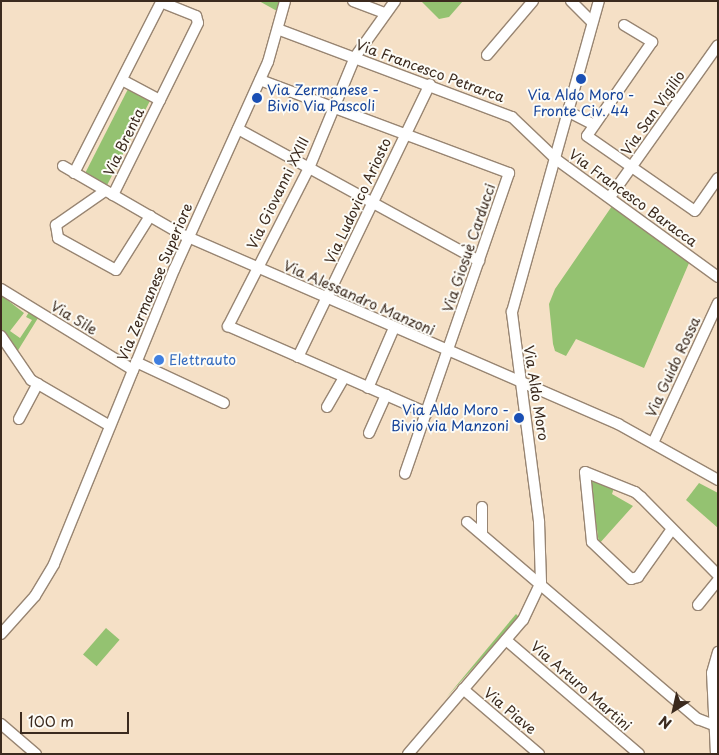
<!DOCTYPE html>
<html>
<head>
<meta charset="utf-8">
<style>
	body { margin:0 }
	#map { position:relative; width:719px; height:755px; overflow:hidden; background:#f5e0c6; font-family:"Playpen Sans",sans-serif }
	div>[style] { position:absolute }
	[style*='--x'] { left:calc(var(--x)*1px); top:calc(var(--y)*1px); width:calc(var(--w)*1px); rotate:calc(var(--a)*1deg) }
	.green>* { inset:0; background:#94c271; transform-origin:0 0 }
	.roads { filter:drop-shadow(1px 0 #988572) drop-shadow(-1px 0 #988572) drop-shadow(0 1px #988572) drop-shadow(0 -1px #988572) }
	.minor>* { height:10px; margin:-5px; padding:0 5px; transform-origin:5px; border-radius:5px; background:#fff }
	.dots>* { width:14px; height:14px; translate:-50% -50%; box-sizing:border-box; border:2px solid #fdfcf7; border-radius:50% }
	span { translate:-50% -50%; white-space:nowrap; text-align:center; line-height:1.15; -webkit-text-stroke:4px #fdfcf7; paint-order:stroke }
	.street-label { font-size:14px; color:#3b2a1e }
	.transit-label { font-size:14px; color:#164399 }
	.left { translate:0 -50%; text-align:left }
	.right { translate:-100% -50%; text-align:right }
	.shop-label { font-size:14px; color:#366cbe }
	.frame { position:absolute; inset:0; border:2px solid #3b2a1e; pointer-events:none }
	.north { position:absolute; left:649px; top:685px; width:50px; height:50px; -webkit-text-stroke:4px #fdfcf7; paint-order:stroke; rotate:215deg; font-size:14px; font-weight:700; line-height:20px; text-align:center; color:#3b2a1e }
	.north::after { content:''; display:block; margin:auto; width:18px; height:22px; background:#3b2a1e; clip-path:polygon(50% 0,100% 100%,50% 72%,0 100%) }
	.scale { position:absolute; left:20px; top:712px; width:109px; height:22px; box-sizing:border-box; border:2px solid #3b2a1e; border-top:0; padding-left:6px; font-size:15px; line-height:18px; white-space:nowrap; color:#3b2a1e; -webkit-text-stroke:4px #fdfcf7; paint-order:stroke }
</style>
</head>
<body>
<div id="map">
	<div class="green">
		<div style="clip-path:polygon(259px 1px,280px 1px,279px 12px,277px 11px)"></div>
		<div style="clip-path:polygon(421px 1px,463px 1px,449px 17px,439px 19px)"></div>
		<div style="left:128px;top:89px;width:25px;height:95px;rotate:27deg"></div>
		<div style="clip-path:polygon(612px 206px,689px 263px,644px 368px,576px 339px,566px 356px,555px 351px,553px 344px,549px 304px,555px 289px)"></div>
		<div style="clip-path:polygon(1px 295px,24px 313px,10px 331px,20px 338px,32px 320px,26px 317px,29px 312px,38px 318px,17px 352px,1px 329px)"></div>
		<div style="clip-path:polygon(590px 479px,614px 488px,612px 494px,633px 506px,599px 544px)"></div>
		<div style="clip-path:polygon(699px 483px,718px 493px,718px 528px,686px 500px)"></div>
		<div style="clip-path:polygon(516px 614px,519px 617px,446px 698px)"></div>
		<div style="left:106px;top:628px;width:18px;height:35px;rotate:41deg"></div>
	</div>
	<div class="roads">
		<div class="minor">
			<div style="--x:353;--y:1;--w:34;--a:21"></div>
			<div style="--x:395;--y:1;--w:69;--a:125.5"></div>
			<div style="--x:355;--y:57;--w:120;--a:112.5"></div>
			<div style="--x:309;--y:168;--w:178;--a:117.1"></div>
			<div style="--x:228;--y:326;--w:217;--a:23.6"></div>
			<div style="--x:571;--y:1;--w:30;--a:45"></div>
			<div style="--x:624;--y:25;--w:33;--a:31"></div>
			<div style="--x:652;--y:42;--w:114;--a:124.7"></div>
			<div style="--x:587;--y:136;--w:131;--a:34.8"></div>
			<div style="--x:695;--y:211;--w:40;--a:-55.1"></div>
			<div style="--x:280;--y:30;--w:248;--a:20.6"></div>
			<div style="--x:512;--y:117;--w:62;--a:43.7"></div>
			<div style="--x:557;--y:160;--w:199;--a:36"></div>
			<div style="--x:487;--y:55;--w:71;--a:-49.6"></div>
			<div style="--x:122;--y:80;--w:43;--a:27.8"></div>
			<div style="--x:260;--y:80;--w:266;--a:20.5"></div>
			<div style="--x:509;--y:173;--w:318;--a:109.1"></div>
			<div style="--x:569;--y:112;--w:28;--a:27"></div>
			<div style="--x:238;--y:129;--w:275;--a:28.7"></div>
			<div style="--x:63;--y:166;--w:136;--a:30"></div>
			<div style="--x:181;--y:234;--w:477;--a:23.5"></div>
			<div style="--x:618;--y:424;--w:115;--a:29.2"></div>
			<div style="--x:74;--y:173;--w:192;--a:-63"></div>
			<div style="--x:161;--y:2;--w:38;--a:22"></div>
			<div style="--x:196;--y:16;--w:7;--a:74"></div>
			<div style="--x:198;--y:23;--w:192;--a:116.3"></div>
			<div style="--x:105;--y:191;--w:60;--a:145.2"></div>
			<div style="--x:56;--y:225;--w:13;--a:81"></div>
			<div style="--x:58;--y:238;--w:66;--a:28.9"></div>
			<div style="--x:116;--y:270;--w:64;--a:-57.8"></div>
			<div style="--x:610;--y:197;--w:186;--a:-54.6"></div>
			<div style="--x:1;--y:289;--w:155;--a:31.5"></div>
			<div style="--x:1;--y:336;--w:53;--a:55.7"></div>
			<div style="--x:31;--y:380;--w:91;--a:30.2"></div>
			<div style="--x:298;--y:357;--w:303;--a:-64.2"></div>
			<div style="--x:136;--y:362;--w:97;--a:25"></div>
			<div style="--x:368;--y:388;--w:65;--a:-66.6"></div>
			<div style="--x:327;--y:407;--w:34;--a:-60"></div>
			<div style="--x:19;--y:419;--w:40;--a:-62"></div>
			<div style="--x:369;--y:433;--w:42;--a:-65.9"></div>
			<div style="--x:653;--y:443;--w:154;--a:-65.1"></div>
			<div style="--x:482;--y:507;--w:27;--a:90"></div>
			<div style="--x:467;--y:522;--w:304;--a:40.5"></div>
			<div style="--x:698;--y:719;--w:14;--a:21"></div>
			<div style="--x:672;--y:529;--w:59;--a:125.3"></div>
			<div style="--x:638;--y:577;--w:7;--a:164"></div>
			<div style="--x:631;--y:579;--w:54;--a:-136.5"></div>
			<div style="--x:592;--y:542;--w:70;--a:-95.7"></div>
			<div style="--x:585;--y:472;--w:54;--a:21.8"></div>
			<div style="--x:635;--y:492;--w:8;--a:40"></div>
			<div style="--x:641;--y:497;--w:110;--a:45.4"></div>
			<div style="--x:698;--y:605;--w:32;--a:-51"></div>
			<div style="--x:1;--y:634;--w:51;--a:-48.2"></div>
			<div style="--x:35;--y:596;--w:37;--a:-59"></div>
			<div style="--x:54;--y:564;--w:318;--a:-67.8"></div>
			<div style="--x:174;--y:270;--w:228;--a:-65.7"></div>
			<div style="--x:268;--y:62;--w:63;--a:-74.4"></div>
			<div style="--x:506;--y:640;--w:175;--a:40.6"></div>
			<div style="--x:463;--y:689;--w:100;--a:40.5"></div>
			<div style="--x:1;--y:724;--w:46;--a:40.6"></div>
			<div style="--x:408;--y:754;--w:177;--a:-49.4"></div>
			<div style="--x:523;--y:620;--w:42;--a:-64.7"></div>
			<div style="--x:541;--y:582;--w:61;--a:-91.9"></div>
			<div style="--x:539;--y:521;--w:211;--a:-97.4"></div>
			<div style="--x:512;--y:312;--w:323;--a:-74.4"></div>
			<div style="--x:716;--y:754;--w:81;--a:-92.8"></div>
			<div style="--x:712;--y:673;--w:22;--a:-74"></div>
		</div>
	</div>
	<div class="dots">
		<div style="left:581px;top:79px;background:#1a4fb4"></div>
		<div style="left:257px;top:98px;background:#1a4fb4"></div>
		<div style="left:159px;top:360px;background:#3f7fe0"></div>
		<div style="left:519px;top:418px;background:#1a4fb4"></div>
	</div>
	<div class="street-label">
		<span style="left:430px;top:71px;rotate:20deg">Via Francesco Petrarca</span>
		<span style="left:653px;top:113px;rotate:-55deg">Via San Vigilio</span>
		<span style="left:124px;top:142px;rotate:-64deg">Via Brenta</span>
		<span style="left:278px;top:193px;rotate:-64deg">Via Giovanni XXIII</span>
		<span style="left:633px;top:198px;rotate:36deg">Via Francesco Baracca</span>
		<span style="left:358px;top:201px;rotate:-65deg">Via Ludovico Ariosto</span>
		<span style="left:469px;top:248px;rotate:-71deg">Via Giosuè Carducci</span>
		<span style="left:155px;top:282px;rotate:-67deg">Via Zermanese Superiore</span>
		<span style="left:359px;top:298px;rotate:24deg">Via Alessandro Manzoni</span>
		<span style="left:74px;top:318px;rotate:31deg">Via Sile</span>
		<span style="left:673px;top:367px;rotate:-65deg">Via Guido Rossa</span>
		<span style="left:536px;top:393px;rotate:81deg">Via Aldo Moro</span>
		<span style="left:581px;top:686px;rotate:41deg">Via Arturo Martini</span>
		<span style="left:510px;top:711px;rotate:40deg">Via Piave</span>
	</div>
	<div class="transit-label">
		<span class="left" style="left:267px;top:98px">Via Zermanese -<br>Bivio Via Pascoli</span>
		<span style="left:581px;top:103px">Via Aldo Moro -<br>Fronte Civ. 44</span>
		<span class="right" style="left:509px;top:418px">Via Aldo Moro -<br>Bivio via Manzoni</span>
	</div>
	<div class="shop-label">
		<span class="left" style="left:169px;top:360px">Elettrauto</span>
	</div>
	<div class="frame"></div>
	<div class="north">N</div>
	<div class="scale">100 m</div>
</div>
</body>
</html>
